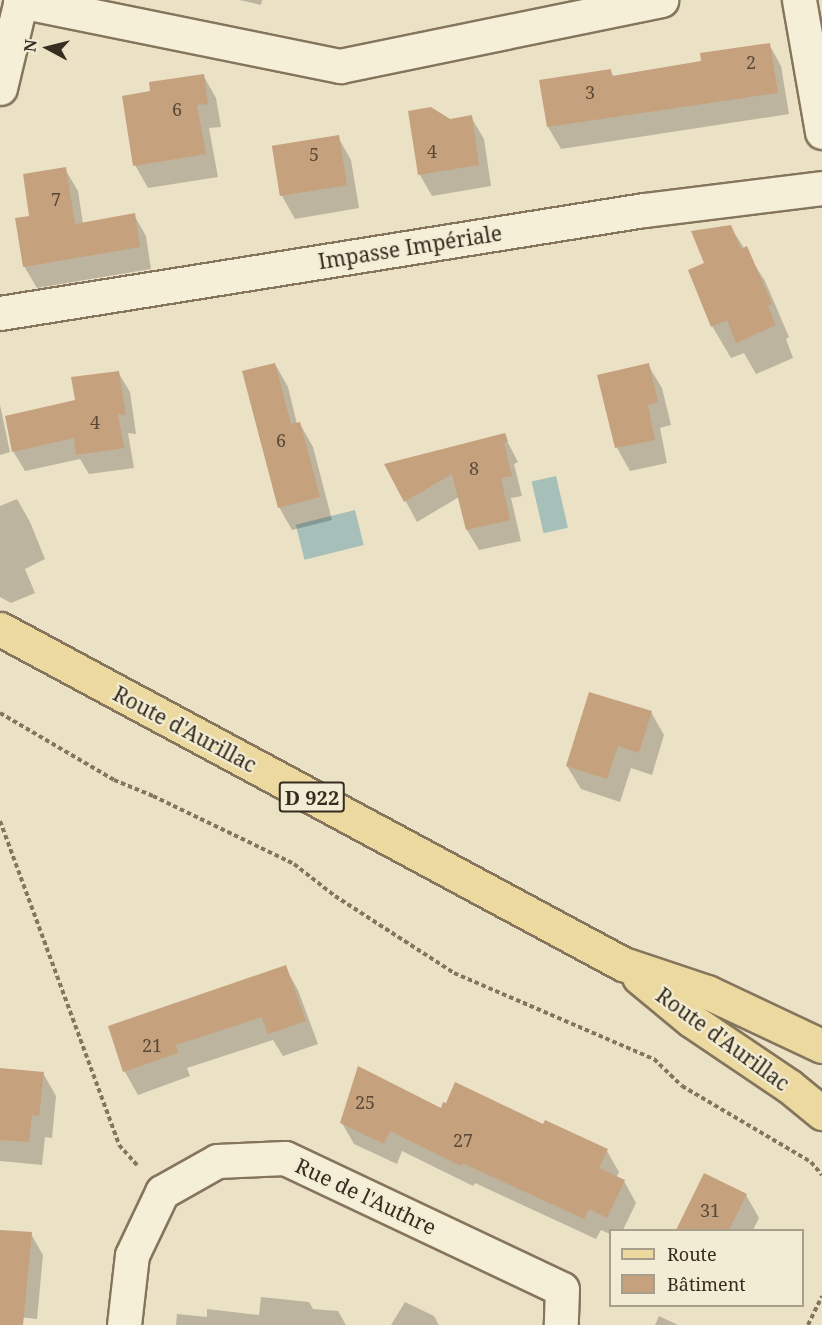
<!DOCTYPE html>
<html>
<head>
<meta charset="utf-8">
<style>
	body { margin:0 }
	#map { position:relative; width:822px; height:1325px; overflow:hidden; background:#ebe2c6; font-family:"Noto Serif",serif }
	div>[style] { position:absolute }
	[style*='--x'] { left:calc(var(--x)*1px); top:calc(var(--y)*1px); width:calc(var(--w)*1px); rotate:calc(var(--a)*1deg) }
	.water>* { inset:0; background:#a7bfb9; transform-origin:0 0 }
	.shadow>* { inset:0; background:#0003 }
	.building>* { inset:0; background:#c6a17e; transform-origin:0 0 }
	.path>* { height:4px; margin-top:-2px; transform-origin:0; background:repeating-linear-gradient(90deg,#85755d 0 4.5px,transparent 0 7.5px) }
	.roads { filter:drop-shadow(2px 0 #85755d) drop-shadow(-2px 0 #85755d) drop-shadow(0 2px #85755d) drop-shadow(0 -2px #85755d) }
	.street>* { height:33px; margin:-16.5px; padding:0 16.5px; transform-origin:16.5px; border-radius:16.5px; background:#f6efd8 }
	.primary>* { height:33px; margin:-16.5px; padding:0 16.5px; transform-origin:16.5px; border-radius:16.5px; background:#ebd9a0 }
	span { translate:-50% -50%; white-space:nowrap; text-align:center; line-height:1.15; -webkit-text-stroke:4.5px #f3ecd5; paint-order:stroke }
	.number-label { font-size:18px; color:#5a4937 }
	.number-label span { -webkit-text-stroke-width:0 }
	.shield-label span { padding:2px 4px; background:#f3ecd5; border:2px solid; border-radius:4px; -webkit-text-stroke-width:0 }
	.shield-label { font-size:20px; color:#362c1f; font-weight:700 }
	.street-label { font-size:21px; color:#362c1f }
	.legend { position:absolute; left:609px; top:1229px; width:195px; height:78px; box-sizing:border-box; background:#f3ecd5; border:2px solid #a79f8c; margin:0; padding:8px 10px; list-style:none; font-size:18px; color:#362c1f }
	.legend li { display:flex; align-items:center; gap:12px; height:30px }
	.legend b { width:30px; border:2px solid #a79f8c }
	.north { position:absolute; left:18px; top:18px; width:60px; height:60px; -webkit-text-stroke:4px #f3ecd5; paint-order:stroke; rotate:277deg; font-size:16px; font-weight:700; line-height:24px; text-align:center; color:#362c1f }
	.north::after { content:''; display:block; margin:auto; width:21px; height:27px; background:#362c1f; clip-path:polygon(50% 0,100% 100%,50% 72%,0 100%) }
</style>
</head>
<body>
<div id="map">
	<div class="water">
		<div style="left:556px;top:476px;width:53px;height:25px;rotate:77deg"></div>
		<div style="left:355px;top:510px;width:36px;height:61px;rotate:76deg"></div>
	</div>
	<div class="shadow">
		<div style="clip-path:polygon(239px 0,262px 0,261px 5px)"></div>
		<div style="clip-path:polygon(769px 44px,781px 66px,789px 114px,561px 149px,548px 127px,541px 81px,610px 70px,614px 77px,703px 62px)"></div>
		<div style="clip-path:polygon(203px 75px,216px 98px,221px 127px,209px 128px,218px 177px,148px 188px,135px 165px,151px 92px)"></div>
		<div style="clip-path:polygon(471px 117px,484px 139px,491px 186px,432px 196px,420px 175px)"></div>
		<div style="clip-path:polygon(338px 137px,351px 160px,359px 208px,295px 219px,282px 196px,274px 148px)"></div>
		<div style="clip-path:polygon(65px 169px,78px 191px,83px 224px,134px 215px,146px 236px,151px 269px,37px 288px,24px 266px,30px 217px)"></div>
		<div style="clip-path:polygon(730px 226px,765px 281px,789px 337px,786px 339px,793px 358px,756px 374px,744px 353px,731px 358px,712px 326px,706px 264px)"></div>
		<div style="clip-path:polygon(275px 364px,288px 387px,297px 424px,300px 424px,313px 447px,332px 520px,292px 530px,279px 507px)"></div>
		<div style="clip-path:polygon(648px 365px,662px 388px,671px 425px,660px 428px,667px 463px,630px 471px,617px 448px)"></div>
		<div style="clip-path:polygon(118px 372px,130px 392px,136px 434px,128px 433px,134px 468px,89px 474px,80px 459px,25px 471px,13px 451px)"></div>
		<div style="clip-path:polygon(0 405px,10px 452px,0 455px)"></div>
		<div style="clip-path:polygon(504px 435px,518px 462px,514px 464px,522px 496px,511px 498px,521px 541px,479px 550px,467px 530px,459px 497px,417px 522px,386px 465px)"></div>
		<div style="clip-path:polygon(17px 499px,30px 522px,45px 559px,25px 569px,35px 593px,11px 603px,0 597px,0 506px)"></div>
		<div style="clip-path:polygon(651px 712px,664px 735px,652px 775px,631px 768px,620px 802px,581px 789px,567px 766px)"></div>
		<div style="clip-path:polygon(285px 967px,298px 990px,318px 1044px,283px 1056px,273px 1040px,187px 1068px,190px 1076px,138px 1095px,125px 1072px,109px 1027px)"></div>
		<div style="clip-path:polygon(0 1069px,43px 1073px,56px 1096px,52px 1138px,45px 1137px,42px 1165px,0 1161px)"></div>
		<div style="clip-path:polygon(441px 1110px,544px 1126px,607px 1151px,619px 1172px,616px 1178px,624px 1181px,636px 1203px,623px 1230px,610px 1230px,610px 1234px,601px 1230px,596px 1239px,475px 1183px,473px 1186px,402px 1151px,397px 1164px,354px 1144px,342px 1123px)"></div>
		<div style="clip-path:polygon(705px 1175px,746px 1195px,759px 1218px,753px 1230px,677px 1230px)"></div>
		<div style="clip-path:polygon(0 1231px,31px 1234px,43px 1255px,37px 1319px,0 1315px)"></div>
		<div style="clip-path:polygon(261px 1297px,309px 1302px,313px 1309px,338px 1311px,346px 1325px,176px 1325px,177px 1314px,207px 1317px,207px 1309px,259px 1315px)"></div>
		<div style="clip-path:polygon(405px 1302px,434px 1316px,439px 1325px,391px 1325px)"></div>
		<div style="clip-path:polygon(659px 1316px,678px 1325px,655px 1325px)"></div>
	</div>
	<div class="building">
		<div style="clip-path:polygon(770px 43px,778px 93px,547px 127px,539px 80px,611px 69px,612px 76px,701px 61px,700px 53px)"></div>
		<div style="clip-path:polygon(204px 74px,208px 104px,197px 105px,206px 154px,133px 166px,122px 96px,150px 91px,149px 82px)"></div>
		<div style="clip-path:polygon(431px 107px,450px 119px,472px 115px,479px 165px,418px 175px,408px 111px)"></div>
		<div style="left:339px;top:135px;width:51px;height:68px;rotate:81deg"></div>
		<div style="clip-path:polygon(66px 167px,75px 224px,135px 213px,140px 247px,23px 267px,15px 218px,29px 216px,23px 174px)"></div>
		<div style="clip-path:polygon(731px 225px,741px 249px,747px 246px,772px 304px,768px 306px,776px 325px,736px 343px,727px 320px,711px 327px,688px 270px,704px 263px,691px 231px)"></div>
		<div style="clip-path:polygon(275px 363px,291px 424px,300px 422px,320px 497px,278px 508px,242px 371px)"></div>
		<div style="clip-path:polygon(649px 363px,658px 402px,648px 405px,655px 440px,615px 448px,597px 375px)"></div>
		<div style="clip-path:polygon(119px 371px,126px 415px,118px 414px,124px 448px,76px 455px,74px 438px,12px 452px,5px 416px,75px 400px,71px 377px)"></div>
		<div style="clip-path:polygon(505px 433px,508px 441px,504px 443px,512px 476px,501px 478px,510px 520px,466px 530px,452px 474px,404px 502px,384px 464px)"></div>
		<div style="clip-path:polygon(589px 692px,652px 711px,639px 753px,618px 746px,607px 779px,566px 766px)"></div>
		<div style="clip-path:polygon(286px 965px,306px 1021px,268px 1034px,262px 1017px,176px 1045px,178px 1053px,123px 1072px,108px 1026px)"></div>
		<div style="clip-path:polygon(358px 1066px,441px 1108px,443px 1102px,446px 1103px,455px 1082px,543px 1124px,545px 1120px,608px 1149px,599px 1168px,625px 1180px,607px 1218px,589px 1209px,584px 1219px,462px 1163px,461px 1166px,390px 1131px,384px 1144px,340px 1123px)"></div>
		<div style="clip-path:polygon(0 1068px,44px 1072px,39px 1116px,32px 1115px,29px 1142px,0 1140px)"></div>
		<div style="clip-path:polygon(704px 1173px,747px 1194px,729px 1230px,676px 1230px)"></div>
		<div style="clip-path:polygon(0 1230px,32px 1232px,23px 1325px,0 1325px)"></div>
	</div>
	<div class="path">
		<div style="--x:0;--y:713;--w:132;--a:30.4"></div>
		<div style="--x:114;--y:780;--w:42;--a:22.3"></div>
		<div style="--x:153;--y:796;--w:157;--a:25.7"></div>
		<div style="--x:294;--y:864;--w:52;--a:38"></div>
		<div style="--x:335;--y:896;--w:142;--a:32.9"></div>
		<div style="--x:454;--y:973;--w:218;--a:23.3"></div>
		<div style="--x:654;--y:1059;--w:39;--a:44"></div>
		<div style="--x:682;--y:1086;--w:150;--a:30.5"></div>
		<div style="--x:811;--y:1162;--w:17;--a:50"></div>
		<div style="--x:0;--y:821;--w:345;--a:69.8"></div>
		<div style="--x:119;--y:1145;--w:27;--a:48"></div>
		<div style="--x:808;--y:1325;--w:32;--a:-64"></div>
	</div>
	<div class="roads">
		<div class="street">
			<div style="--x:799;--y:0;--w:134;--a:80.1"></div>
			<div style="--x:20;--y:1;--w:327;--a:11.5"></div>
			<div style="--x:340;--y:66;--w:328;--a:-11.6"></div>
			<div style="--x:0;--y:88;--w:90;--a:-76.6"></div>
			<div style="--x:0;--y:313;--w:652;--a:-9.09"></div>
			<div style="--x:644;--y:210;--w:179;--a:-7"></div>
			<div style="--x:124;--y:1325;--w:70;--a:-83.5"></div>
			<div style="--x:132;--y:1255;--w:70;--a:-64.5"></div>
			<div style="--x:162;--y:1192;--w:63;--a:-29.4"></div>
			<div style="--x:217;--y:1161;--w:68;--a:-2.5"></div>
			<div style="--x:285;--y:1158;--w:306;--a:25.3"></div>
			<div style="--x:562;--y:1289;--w:36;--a:92"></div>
		</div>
		<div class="primary">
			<div style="--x:0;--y:629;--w:707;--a:28.27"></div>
			<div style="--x:623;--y:964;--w:89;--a:18.4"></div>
			<div style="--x:707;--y:992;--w:127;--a:25.2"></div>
			<div style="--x:639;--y:977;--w:67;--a:39.6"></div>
			<div style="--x:691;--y:1020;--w:118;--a:34"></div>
			<div style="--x:789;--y:1086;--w:43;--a:39.3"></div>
		</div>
	</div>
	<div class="number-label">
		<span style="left:751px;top:62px">2</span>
		<span style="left:590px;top:92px">3</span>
		<span style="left:177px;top:109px">6</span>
		<span style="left:432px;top:151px">4</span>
		<span style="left:314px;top:154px">5</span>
		<span style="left:56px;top:199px">7</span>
		<span style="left:95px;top:422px">4</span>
		<span style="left:281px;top:440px">6</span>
		<span style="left:474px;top:468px">8</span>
		<span style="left:152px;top:1045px">21</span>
		<span style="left:365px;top:1102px">25</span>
		<span style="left:463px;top:1140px">27</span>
		<span style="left:710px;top:1210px">31</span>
	</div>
	<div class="shield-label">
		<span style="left:312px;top:797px">D 922</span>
	</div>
	<div class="street-label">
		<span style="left:410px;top:247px;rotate:-9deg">Impasse Impériale</span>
		<span style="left:185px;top:729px;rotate:28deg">Route d'Aurillac</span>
		<span style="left:723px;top:1039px;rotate:36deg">Route d'Aurillac</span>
		<span style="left:366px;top:1196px;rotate:25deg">Rue de l'Authre</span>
	</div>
	<ul class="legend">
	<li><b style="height:8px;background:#ebd9a0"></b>Route</li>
	<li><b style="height:16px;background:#c6a17e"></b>Bâtiment</li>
	</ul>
	<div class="north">N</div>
</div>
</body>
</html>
